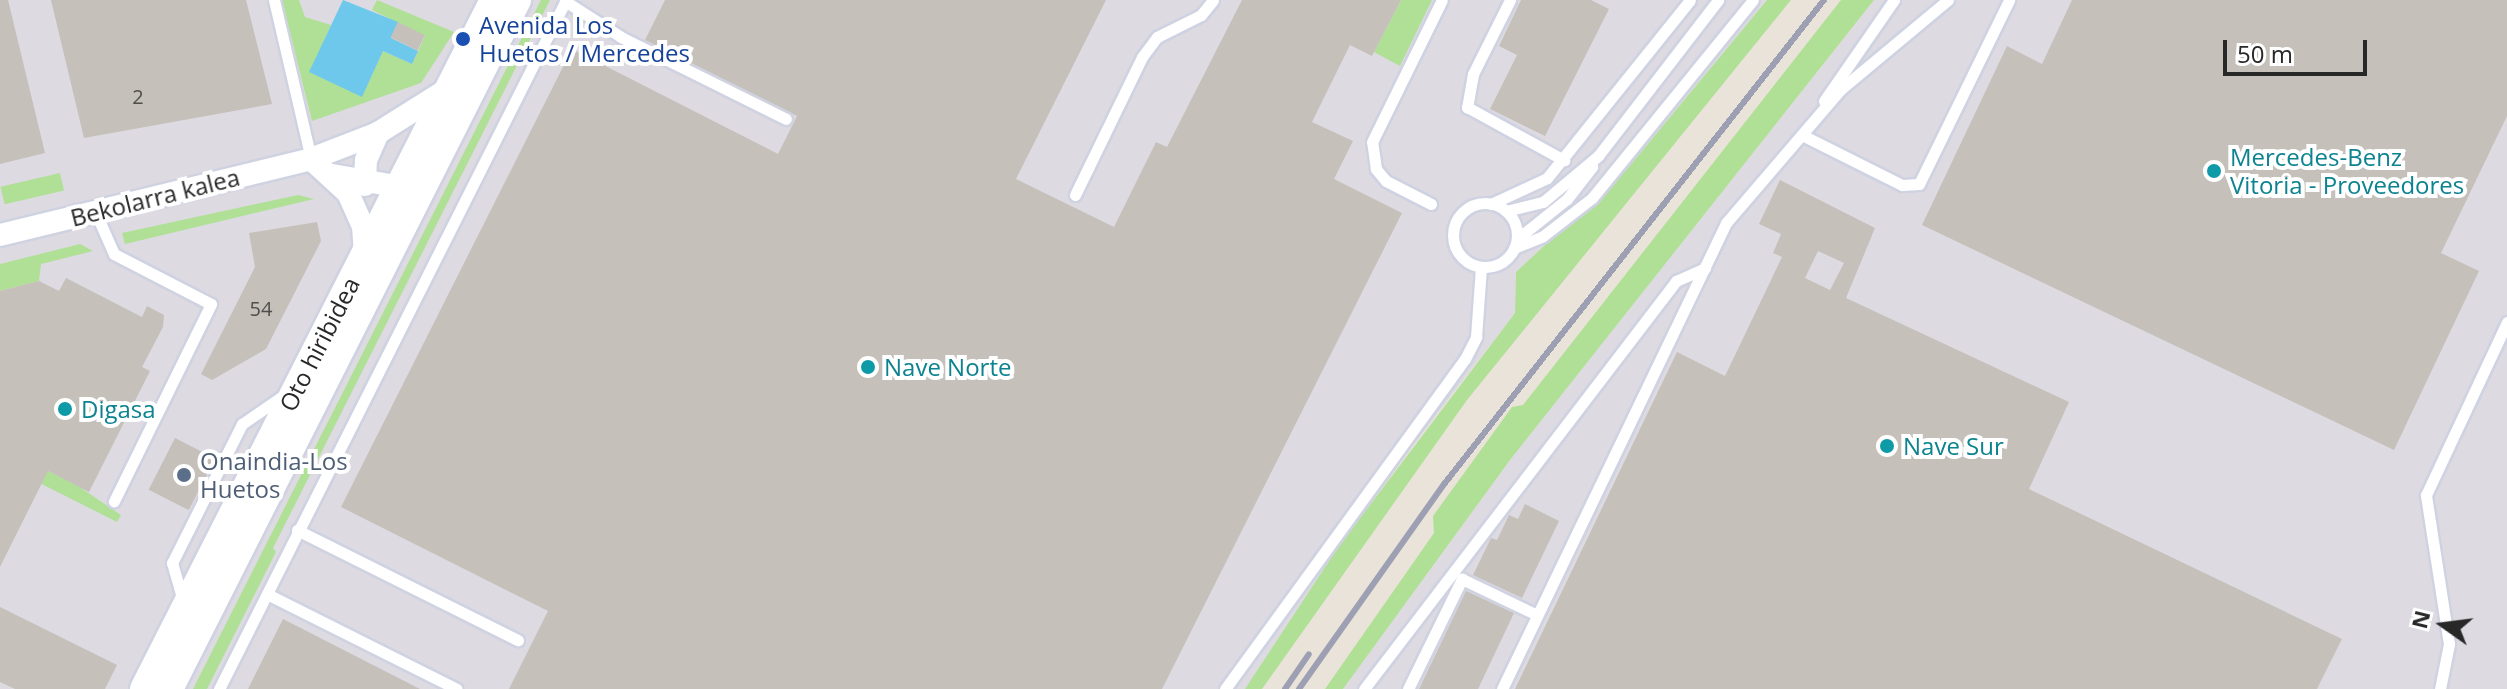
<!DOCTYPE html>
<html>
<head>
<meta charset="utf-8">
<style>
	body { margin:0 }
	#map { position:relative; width:2507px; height:689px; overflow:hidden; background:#eae3d9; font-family:"Open Sans",sans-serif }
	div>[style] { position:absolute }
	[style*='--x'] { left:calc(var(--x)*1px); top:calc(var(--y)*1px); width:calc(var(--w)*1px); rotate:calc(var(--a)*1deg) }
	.industrial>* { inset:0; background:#dddae2 }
	.green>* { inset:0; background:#afe096; transform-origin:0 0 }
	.water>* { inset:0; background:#6dc8eb }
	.building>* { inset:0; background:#c5c0b9; transform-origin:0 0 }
	.roads { filter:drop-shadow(2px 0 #cfd2e1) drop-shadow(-2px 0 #cfd2e1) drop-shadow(0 2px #cfd2e1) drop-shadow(0 -2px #cfd2e1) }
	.service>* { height:11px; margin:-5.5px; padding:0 5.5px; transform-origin:5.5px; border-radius:5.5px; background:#fff }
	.service>.ring { margin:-5.5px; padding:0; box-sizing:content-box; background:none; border:11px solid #fff; border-radius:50% }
	.minor>* { height:22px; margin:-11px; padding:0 11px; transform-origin:11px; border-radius:11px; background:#fff }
	.tertiary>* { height:28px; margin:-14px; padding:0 14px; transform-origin:14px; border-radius:14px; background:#fff }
	.rail>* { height:6px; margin:-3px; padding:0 3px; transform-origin:3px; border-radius:3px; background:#9d9fb2 }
	.dots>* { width:22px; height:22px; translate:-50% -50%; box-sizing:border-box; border:4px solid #fff; border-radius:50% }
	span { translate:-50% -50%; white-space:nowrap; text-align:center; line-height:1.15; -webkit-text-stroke:8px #fff; paint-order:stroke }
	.number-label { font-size:20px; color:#4f4e4c }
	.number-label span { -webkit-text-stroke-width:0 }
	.transit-label { font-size:24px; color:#164399 }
	.left { translate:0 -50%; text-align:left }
	.culture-label { font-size:24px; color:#0d838f }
	.street-label { font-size:24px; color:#282828 }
	.service-label { font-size:24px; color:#4e5e75 }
	.north { position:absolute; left:2403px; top:585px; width:80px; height:80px; -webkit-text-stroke:6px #fff; paint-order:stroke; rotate:284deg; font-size:22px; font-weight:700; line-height:32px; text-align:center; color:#282828 }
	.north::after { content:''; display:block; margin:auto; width:28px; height:36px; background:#282828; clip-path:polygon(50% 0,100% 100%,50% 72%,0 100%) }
	.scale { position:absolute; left:2223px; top:40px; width:144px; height:36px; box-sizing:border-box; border:4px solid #282828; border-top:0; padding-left:10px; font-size:24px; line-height:28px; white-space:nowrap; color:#282828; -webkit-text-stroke:6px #fff; paint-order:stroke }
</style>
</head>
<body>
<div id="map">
	<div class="industrial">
		<div style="clip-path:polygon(0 0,1767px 0,1628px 168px,1516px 272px,1515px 313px,1387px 479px,1245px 689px,0 689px)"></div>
		<div style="clip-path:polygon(1874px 0,2507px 0,2507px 689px,1343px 689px,1510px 460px)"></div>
	</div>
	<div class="green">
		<div style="clip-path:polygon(282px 0,299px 0,305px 17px,331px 25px,310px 72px,362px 96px,383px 51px,412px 64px,425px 36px,372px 10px,377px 0,454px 32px,421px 83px,312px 121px)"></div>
		<div style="clip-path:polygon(541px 0,550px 0,273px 548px,276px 552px,207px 689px,193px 689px)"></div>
		<div style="clip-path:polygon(1401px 0,1432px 0,1400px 66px,1374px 52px)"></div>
		<div style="clip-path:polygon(1767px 0,1791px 0,1467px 400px,1262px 689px,1245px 689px,1339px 546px,1515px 313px,1516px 272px,1628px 168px)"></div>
		<div style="clip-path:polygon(1841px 0,1874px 0,1510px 460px,1343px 689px,1325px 689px,1434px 533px,1433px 516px,1512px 407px,1523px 405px)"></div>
		<div style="left:60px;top:173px;width:18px;height:61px;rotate:77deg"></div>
		<div style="clip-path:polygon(298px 195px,314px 199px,125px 244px,122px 233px)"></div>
		<div style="clip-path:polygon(80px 244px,93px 251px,41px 264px,39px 281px,0 291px,0 264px)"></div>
		<div style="clip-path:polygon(0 447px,78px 486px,121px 515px,117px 522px,0 463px)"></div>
	</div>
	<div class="water">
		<div style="clip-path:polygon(343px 0,398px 22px,391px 38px,418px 51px,412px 64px,383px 51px,362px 97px,309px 72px)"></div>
	</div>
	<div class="building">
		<div style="clip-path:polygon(0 0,8px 0,45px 153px,0 164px)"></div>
		<div style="clip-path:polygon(51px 0,246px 0,272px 104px,84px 138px)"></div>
		<div style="clip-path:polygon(665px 0,1106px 0,1016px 179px,1114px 227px,1156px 142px,1167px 147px,1242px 0,1401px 0,1372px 56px,1350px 45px,1312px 122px,1353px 141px,1334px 179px,1402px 213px,1162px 689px,509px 689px,548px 611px,341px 507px,572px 49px,778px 154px,797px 116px,645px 40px)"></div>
		<div style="clip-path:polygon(1521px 0,1591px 0,1609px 9px,1545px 136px,1490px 109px,1517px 55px,1499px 46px)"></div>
		<div style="clip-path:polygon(2072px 0,2507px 0,2507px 116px,2441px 253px,2479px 271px,2394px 450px,1922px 225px,2007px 46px,2042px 64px)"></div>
		<div style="left:398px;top:22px;width:30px;height:17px;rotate:26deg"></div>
		<div style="clip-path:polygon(evenodd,1780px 180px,1875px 228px,1846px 298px,2069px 402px,2029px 489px,2342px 639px,2317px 689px,1515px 689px,1677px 352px,1725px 376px,1782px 257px,1773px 253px,1781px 234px,1759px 224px,1780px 180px,1818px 251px,1844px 263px,1830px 290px,1805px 278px,1818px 251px)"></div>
		<div style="clip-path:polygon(317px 222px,321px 241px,266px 349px,212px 380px,201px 374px,255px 267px,249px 233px)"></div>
		<div style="clip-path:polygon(66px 278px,142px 317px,147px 306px,164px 315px,163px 327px,142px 367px,150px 371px,89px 492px,48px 471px,0 567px,0 291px,39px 281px,59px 291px)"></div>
		<div style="left:175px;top:438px;width:45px;height:58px;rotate:27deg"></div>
		<div style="clip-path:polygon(1525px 504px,1559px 521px,1522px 598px,1473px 575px,1491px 538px,1497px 540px,1509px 515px,1518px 519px)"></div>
		<div style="clip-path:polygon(1466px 591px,1514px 613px,1478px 689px,1419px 689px)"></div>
		<div style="clip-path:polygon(0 607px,117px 665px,105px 689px,15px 689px,0 682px)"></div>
		<div style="clip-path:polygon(283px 619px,420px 689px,248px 689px)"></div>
	</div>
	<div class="roads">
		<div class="service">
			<div style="--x:274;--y:0;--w:163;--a:76.9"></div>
			<div style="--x:1510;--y:0;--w:83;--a:116.6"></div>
			<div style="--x:1473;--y:74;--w:34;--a:100"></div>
			<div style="--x:1467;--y:107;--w:111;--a:28.7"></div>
			<div style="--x:565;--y:1;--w:67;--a:32.7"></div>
			<div style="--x:621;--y:37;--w:184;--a:26.4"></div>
			<div style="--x:1824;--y:101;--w:123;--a:-55.3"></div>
			<div style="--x:1802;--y:135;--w:112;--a:26.6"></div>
			<div style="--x:1902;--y:185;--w:17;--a:-3"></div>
			<div style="--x:1919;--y:184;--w:205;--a:-63.9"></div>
			<div style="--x:1075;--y:195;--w:153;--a:-64.1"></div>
			<div style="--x:1142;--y:57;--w:25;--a:-53"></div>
			<div style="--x:1157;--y:37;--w:49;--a:-26.6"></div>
			<div style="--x:1201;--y:15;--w:19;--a:-51"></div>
			<div class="ring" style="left:1453px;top:203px;width:53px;height:53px"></div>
			<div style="--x:1431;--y:204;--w:51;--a:-152.9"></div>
			<div style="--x:1386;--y:181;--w:16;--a:-130"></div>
			<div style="--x:1376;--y:169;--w:27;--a:-98"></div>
			<div style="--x:1372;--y:142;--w:158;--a:-63.8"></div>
			<div style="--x:1491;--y:204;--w:62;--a:-24.9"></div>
			<div style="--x:1547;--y:178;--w:228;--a:-51.2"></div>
			<div style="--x:95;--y:211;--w:47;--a:66.2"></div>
			<div style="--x:114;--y:254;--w:109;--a:27.3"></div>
			<div style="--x:211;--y:304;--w:220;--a:116.2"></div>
			<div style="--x:1506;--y:211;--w:38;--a:-14"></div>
			<div style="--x:1543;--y:202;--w:72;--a:-39.9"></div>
			<div style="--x:1598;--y:156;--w:197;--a:-52.4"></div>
			<div style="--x:1517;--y:239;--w:64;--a:-38.7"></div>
			<div style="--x:1567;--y:199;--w:41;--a:-52"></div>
			<div style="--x:1514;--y:248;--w:31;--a:-22"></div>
			<div style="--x:1543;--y:236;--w:62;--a:-37.8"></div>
			<div style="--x:1592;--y:198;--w:255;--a:-50.9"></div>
			<div style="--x:297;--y:530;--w:247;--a:26.5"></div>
			<div style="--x:267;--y:594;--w:212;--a:26.6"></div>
			<div style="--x:183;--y:601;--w:40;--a:-106"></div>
			<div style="--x:172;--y:563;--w:156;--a:-63.3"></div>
			<div style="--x:242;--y:424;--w:55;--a:-34.6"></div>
			<div style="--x:219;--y:689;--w:771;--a:-63.27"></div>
			<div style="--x:1225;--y:689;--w:408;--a:-54"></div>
			<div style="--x:1465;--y:359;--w:25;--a:-63"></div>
			<div style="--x:1476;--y:337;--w:69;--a:-85.9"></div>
			<div style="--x:1364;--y:689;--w:514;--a:-52.59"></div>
			<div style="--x:1676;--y:281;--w:32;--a:-24"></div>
			<div style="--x:1408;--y:689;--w:123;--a:-63.9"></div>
			<div style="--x:1462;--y:579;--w:83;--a:25.6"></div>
			<div style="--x:1502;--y:689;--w:517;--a:-64.33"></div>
			<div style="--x:1726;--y:223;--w:177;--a:-49.4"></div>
			<div style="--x:1841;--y:89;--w:139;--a:-39.8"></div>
			<div style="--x:2440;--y:689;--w:46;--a:-78.7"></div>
			<div style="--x:2449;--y:644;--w:151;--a:-98.8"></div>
			<div style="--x:2426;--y:495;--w:191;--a:-64.9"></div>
		</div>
		<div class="minor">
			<div style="--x:311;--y:159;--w:50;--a:42.6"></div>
			<div style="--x:348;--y:193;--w:36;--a:66"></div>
			<div style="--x:363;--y:226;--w:27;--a:86"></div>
			<div style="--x:332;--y:175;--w:81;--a:9.9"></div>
			<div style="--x:365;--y:185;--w:25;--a:-88"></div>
			<div style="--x:366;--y:160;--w:30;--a:-66"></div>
			<div style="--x:0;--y:235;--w:320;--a:-13.7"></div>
			<div style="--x:311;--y:159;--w:72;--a:-21.2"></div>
			<div style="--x:378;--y:133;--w:83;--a:-32.2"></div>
		</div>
		<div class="tertiary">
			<div style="--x:144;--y:689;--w:773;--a:-63.07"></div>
			<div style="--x:169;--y:689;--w:772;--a:-63.2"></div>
		</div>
	</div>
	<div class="rail">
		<div style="--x:1285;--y:689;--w:42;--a:-55.6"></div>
		<div style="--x:1299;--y:689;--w:252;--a:-54.7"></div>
		<div style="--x:1445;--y:483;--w:614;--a:-51.88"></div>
	</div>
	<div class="dots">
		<div style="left:463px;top:39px;background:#1a4fb4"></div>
		<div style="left:2214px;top:171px;background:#0f9aa8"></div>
		<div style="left:868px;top:367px;background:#0f9aa8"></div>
		<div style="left:65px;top:409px;background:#0f9aa8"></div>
		<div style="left:1887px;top:446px;background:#0f9aa8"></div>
		<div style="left:184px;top:475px;background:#5c6f8a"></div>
	</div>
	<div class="number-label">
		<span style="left:138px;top:96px">2</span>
		<span style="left:261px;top:308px">54</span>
	</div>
	<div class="transit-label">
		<span class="left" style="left:479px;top:39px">Avenida Los<br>Huetos / Mercedes</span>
	</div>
	<div class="culture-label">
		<span class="left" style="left:2230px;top:171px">Mercedes-Benz<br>Vitoria - Proveedores</span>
		<span class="left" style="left:884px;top:367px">Nave Norte</span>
		<span class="left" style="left:81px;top:409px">Digasa</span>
		<span class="left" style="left:1903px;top:446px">Nave Sur</span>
	</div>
	<div class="street-label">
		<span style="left:155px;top:197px;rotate:-14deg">Bekolarra kalea</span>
		<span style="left:319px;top:344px;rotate:-63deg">Oto hiribidea</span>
	</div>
	<div class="service-label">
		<span class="left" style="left:200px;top:475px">Onaindia-Los<br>Huetos</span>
	</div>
	<div class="north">N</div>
	<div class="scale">50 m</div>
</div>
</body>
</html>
